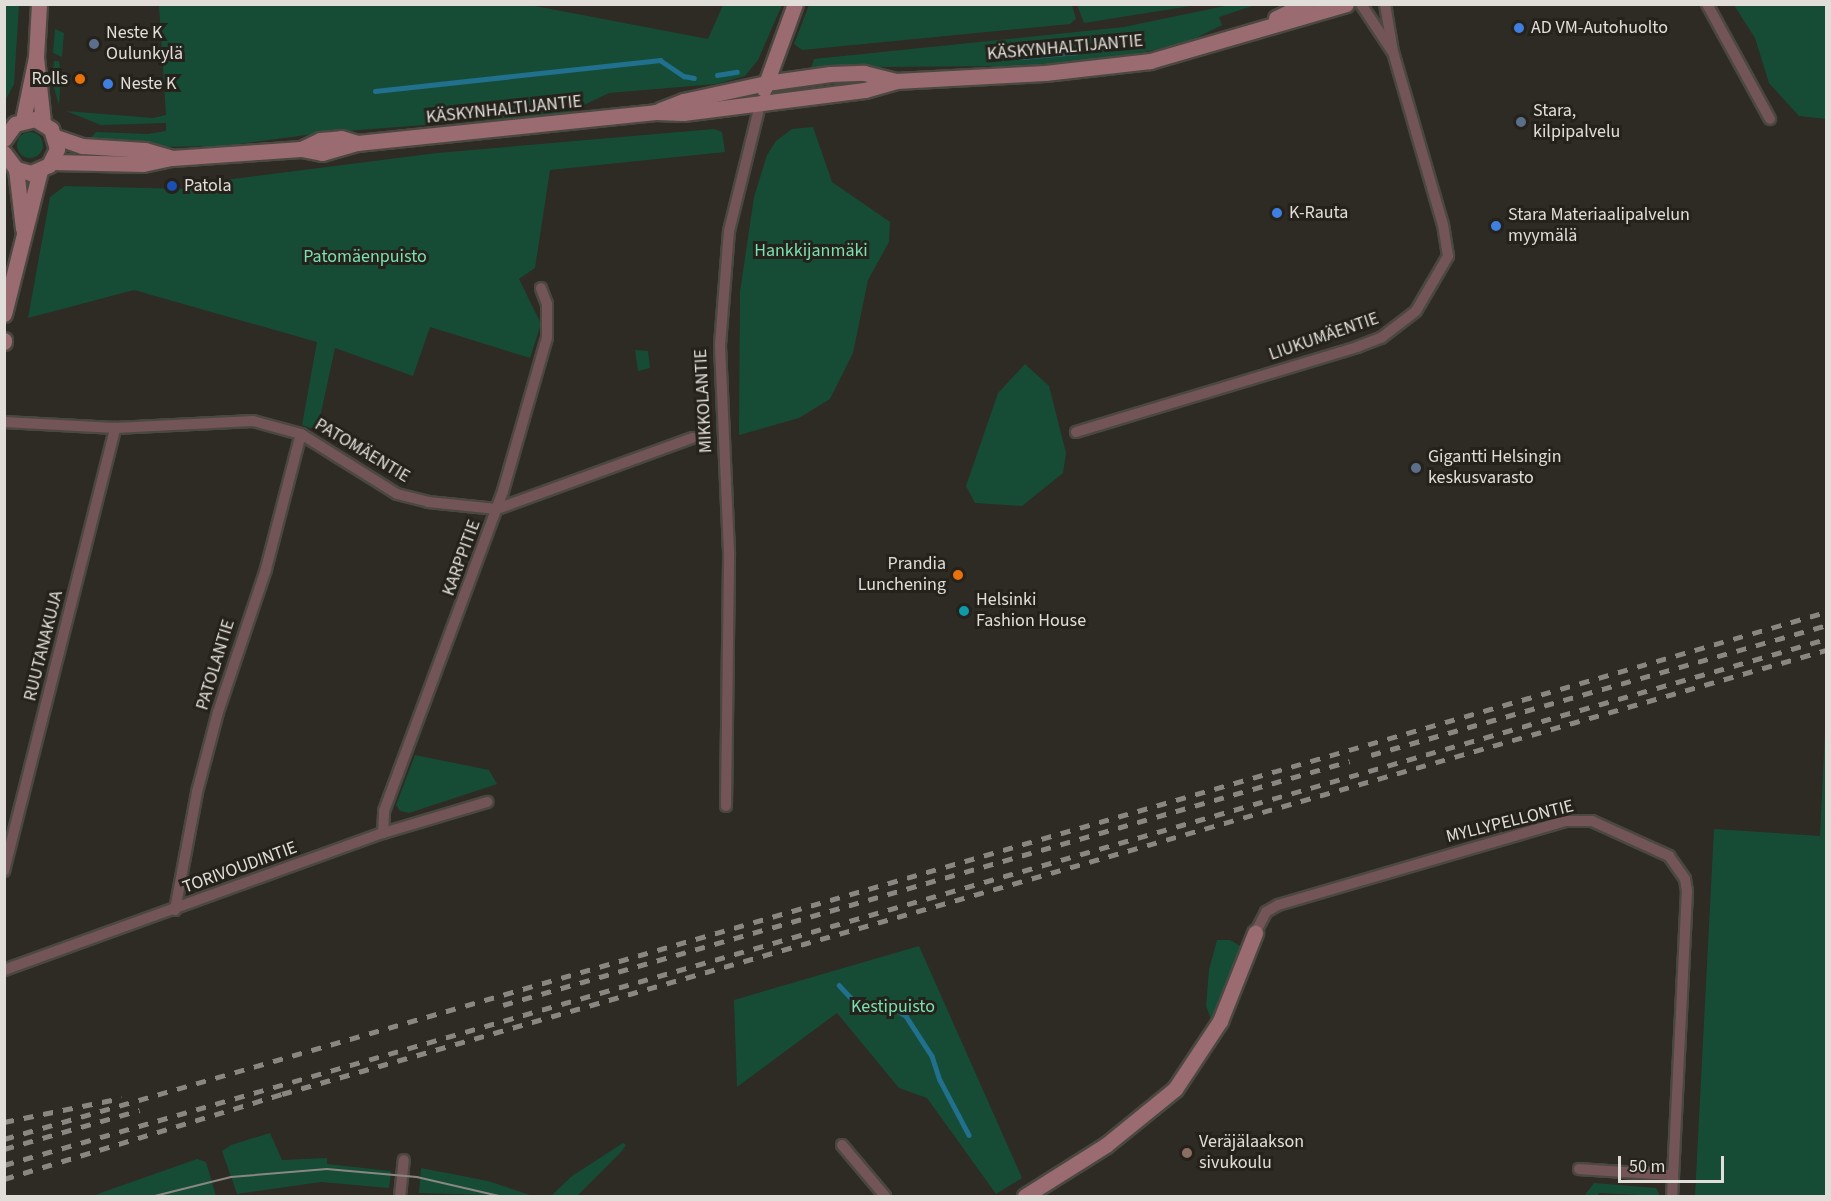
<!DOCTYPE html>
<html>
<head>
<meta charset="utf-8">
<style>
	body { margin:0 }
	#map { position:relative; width:1831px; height:1201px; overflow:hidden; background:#2e2a24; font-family:"Source Sans 3",sans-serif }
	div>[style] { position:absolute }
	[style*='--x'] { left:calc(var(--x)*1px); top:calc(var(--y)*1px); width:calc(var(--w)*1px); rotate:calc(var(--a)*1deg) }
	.green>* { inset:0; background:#164c36 }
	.round { border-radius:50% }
	.stream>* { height:4.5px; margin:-2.25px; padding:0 2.25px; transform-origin:2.25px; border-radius:2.25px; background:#20708e }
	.roads { filter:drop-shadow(2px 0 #4b4741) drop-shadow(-2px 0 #4b4741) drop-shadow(0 2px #4b4741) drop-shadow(0 -2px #4b4741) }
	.street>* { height:10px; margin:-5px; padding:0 5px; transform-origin:5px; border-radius:5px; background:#735558 }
	.secondary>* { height:15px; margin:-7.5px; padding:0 7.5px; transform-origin:7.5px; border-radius:7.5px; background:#9a6c71 }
	.tram>* { height:1.5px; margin:-0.75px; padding:0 0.75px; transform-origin:0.75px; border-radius:0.75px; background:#8a8782 }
	.rail>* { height:4.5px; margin-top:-2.25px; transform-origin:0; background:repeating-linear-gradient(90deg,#8a8782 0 10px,transparent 0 20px) }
	.dots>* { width:16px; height:16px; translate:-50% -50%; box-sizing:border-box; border:3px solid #25211b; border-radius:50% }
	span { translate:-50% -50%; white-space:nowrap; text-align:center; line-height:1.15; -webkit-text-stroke:6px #25211b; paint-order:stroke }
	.poi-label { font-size:18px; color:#e1deda }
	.left { translate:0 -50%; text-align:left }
	.right { translate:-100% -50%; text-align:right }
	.street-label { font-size:18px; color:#e1deda }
	.park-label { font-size:18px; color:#79e1b3 }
	.frame { position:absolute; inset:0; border:6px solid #e1deda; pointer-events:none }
	.scale { position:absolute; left:1618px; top:1156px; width:106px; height:27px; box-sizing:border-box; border:3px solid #e1deda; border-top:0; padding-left:8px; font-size:18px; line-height:21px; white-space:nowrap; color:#e1deda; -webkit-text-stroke:4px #25211b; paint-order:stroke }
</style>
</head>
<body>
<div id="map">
	<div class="green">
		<div style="clip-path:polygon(5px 4px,19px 5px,14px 84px,5px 101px)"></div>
		<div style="clip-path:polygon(159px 5px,530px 5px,708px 39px,723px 5px,782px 5px,758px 60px,745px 76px,716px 84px,609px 93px,565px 114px,321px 133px,224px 146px,149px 147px,89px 140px,96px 132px,148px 134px,166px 131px,166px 123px,101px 125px,66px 111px,153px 118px,166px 115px)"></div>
		<div style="clip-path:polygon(809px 5px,1072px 5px,1076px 19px,1070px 24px,802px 50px,794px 44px)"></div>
		<div style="clip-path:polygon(1077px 5px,1077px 4px,1197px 5px,1084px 23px)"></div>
		<div style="clip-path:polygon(1229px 5px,1255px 5px,1219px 17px,1222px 25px,1188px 42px,1127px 56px,1033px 66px,868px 67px,810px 72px,814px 59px,1124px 27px)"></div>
		<div style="clip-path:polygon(1734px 5px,1826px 5px,1826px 119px,1799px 116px,1769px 83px,1755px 38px)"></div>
		<div style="clip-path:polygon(55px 29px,64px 33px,62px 57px,53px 53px)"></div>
		<div style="clip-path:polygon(54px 61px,59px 61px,61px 75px,59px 105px,52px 81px)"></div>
		<div style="clip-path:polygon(813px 127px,832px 182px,890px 222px,889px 242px,868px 280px,853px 353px,830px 399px,799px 418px,739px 435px,740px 292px,754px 197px,767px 155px,776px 141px,792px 129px)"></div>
		<div style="clip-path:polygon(714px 129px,722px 132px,725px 152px,550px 170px,535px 268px,519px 279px,541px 324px,530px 358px,430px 327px,413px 376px,335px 348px,317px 431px,302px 425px,317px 342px,134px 290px,28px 318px,50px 197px,65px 186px,188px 189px,217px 181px,437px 153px)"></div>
		<div class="round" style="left:17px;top:132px;width:26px;height:26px"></div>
		<div style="clip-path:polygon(635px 350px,648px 351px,650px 368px,638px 371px)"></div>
		<div style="clip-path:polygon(1025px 364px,1049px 386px,1066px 453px,1063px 473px,1022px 506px,975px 503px,966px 486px,998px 393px)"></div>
		<div style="clip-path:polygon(1826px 709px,1826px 1196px,1695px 1196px,1714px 829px,1820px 836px)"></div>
		<div style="clip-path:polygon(415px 755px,489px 770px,497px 784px,409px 813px,400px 811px,396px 805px)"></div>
		<div style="clip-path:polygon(1217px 940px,1230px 940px,1242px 947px,1211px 1019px,1206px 1006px,1209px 970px)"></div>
		<div style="clip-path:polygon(919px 946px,1022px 1178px,996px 1194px,927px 1098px,899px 1088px,837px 1013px,737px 1087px,734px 1000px)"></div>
		<div style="clip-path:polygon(270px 1133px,282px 1160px,327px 1158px,327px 1164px,391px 1171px,389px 1188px,321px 1182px,237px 1194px,222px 1151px,231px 1145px)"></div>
		<div style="clip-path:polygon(623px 1143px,626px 1145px,621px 1152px,577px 1196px,551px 1196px,572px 1176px)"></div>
		<div style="clip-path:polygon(197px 1159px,206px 1162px,216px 1196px,92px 1196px)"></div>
		<div style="clip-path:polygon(421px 1168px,488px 1181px,533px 1196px,419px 1193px)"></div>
		<div style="clip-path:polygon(1594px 1183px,1656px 1188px,1660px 1196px,1599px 1193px,1598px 1196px,1584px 1196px)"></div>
	</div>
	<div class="stream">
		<div style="--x:1021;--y:57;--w:56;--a:-5.1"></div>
		<div style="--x:717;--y:75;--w:20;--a:-9"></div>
		<div style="--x:375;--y:91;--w:287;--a:-6.2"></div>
		<div style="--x:660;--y:60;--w:29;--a:34"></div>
		<div style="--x:684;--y:76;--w:10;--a:11"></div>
		<div style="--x:839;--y:985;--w:33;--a:47"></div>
		<div style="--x:861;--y:1009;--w:37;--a:3"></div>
		<div style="--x:898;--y:1011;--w:9;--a:32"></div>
		<div style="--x:906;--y:1016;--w:48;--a:57"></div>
		<div style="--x:932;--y:1056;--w:25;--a:72"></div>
		<div style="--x:940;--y:1080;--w:62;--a:62.2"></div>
	</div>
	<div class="roads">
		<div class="street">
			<div style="--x:1361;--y:4;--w:56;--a:56.6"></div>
			<div style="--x:1707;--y:4;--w:131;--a:61.3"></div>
			<div style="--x:4;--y:422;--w:111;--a:3.1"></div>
			<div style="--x:115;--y:428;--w:138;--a:-2.9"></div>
			<div style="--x:253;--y:421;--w:50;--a:15.2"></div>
			<div style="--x:301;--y:434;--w:113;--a:32"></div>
			<div style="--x:397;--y:494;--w:32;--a:14"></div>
			<div style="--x:428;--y:502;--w:69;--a:5.8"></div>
			<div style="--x:497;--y:509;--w:208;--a:-20"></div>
			<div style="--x:1076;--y:432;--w:294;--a:-16.8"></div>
			<div style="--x:1357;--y:347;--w:26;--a:-21"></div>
			<div style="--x:1381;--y:338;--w:44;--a:-37.6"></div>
			<div style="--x:1416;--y:311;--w:64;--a:-59.8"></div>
			<div style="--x:1448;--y:256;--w:31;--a:-99"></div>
			<div style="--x:1443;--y:225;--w:180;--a:-106.1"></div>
			<div style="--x:1393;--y:52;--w:49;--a:-99.5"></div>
			<div style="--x:726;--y:806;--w:254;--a:-89.3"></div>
			<div style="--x:729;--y:552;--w:207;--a:-92.5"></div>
			<div style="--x:720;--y:345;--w:114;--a:-85.5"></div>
			<div style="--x:729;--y:231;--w:134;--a:-76.2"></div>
			<div style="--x:383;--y:833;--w:22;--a:-87"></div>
			<div style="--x:384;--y:811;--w:341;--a:-69.6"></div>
			<div style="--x:503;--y:491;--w:159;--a:-74"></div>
			<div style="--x:547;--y:338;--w:34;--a:-90"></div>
			<div style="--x:547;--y:304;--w:17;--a:-111"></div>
			<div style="--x:4;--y:871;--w:457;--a:-75.9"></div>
			<div style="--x:175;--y:910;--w:120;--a:-79.4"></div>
			<div style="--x:197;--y:792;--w:83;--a:-75.3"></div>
			<div style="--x:218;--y:712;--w:151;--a:-71.4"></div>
			<div style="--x:266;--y:569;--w:139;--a:-75.5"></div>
			<div style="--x:1255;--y:933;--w:24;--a:-62"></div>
			<div style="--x:1266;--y:912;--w:14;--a:-30"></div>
			<div style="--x:1278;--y:905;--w:299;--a:-16.3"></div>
			<div style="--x:1565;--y:821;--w:27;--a:0"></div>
			<div style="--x:1592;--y:821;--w:85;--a:24.4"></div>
			<div style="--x:1669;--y:856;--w:28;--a:55"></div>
			<div style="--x:1685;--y:879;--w:12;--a:81"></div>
			<div style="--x:1687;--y:891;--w:305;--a:92.8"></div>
			<div style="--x:4;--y:970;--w:403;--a:-19.9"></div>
			<div style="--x:383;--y:833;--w:109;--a:-16.6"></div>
			<div style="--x:842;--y:1145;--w:67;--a:49.9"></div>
			<div style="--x:1579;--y:1169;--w:94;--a:3.7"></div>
			<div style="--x:400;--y:1196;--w:36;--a:-84"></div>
		</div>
		<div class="secondary">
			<div style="--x:39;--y:4;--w:53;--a:93.2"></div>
			<div style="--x:36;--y:57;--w:65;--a:83.9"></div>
			<div style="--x:1276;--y:18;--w:33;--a:-25"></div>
			<div style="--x:764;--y:89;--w:90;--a:-70"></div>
			<div style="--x:660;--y:110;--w:25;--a:-21"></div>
			<div style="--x:683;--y:101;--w:85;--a:-12.2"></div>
			<div style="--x:766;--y:83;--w:65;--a:-8"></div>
			<div style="--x:830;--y:74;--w:34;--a:-2"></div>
			<div style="--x:864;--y:73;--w:32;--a:14"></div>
			<div style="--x:23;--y:120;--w:64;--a:-78.3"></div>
			<div style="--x:56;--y:137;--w:28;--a:19"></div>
			<div style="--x:82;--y:146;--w:63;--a:3.6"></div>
			<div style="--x:145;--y:150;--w:25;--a:16"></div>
			<div style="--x:4;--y:139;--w:19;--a:-54"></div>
			<div style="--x:15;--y:124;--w:21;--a:-14"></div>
			<div style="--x:35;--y:119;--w:19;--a:32"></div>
			<div style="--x:51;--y:129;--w:21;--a:73"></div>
			<div style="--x:57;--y:149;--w:18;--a:117"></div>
			<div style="--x:49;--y:165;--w:20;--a:156"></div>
			<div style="--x:31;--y:173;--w:16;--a:-165"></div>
			<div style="--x:16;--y:169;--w:20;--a:-127"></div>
			<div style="--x:301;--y:149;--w:21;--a:-25"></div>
			<div style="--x:320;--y:140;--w:21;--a:-5"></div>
			<div style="--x:341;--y:138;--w:17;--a:17"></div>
			<div style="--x:357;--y:143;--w:300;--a:-5.9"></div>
			<div style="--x:655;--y:112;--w:28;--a:2"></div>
			<div style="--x:683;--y:113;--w:183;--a:-7.2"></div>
			<div style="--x:865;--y:90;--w:32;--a:-16"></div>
			<div style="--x:896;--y:81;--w:149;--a:-3.1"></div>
			<div style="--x:1045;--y:73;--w:106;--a:-6.5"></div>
			<div style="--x:1150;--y:61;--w:204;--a:-16.2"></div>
			<div style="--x:52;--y:162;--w:91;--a:1.3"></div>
			<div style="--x:143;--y:164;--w:30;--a:-12"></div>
			<div style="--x:172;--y:158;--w:129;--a:-4"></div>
			<div style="--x:301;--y:149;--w:21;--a:11"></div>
			<div style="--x:322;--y:153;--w:36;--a:-16"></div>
			<div style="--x:16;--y:169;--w:60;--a:83.3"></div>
			<div style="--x:4;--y:314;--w:147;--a:-75.9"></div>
			<div style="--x:4;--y:340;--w:2;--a:90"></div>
			<div style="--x:1025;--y:1196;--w:96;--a:-32.2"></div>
			<div style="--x:1106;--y:1145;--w:89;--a:-39.1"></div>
			<div style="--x:1175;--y:1089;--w:82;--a:-56.5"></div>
			<div style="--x:1220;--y:1021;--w:95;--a:-68.3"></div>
		</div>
	</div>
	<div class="tram">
		<div style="--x:155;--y:1196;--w:78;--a:-14"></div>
		<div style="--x:231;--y:1177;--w:96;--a:-4.8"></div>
		<div style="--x:327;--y:1169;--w:90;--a:5.1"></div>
		<div style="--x:417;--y:1177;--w:84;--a:13"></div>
	</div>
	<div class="rail">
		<div style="--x:1371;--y:755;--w:473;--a:-15.9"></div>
		<div style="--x:503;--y:1005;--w:881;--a:-16.07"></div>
		<div style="--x:4;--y:1122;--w:120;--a:-11.5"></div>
		<div style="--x:4;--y:1139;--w:1897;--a:-16.13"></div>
		<div style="--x:4;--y:1149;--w:141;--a:-16"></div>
		<div style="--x:4;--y:1165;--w:1896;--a:-16.1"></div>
		<div style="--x:4;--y:1179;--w:291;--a:-17"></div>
		<div style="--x:282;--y:1094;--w:1607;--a:-16.04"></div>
	</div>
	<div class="dots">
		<div style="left:1519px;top:28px;background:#3f7fe0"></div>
		<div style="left:94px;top:44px;background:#5c6f8a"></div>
		<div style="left:80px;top:79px;background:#e8710a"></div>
		<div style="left:108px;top:84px;background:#3f7fe0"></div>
		<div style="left:1521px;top:122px;background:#5c6f8a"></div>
		<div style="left:172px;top:186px;background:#1a4fb4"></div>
		<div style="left:1277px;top:213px;background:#3f7fe0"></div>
		<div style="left:1496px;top:226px;background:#3f7fe0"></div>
		<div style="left:1416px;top:468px;background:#5c6f8a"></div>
		<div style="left:958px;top:575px;background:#e8710a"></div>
		<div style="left:964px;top:611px;background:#0f9aa8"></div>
		<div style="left:1187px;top:1153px;background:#8d6e63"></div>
	</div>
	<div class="poi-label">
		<span class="left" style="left:1531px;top:28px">AD VM-Autohuolto</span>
		<span class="left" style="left:106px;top:44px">Neste K<br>Oulunkylä</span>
		<span class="right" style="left:68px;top:79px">Rolls</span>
		<span class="left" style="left:120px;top:84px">Neste K</span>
		<span class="left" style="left:1533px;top:122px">Stara,<br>kilpipalvelu</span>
		<span class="left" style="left:184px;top:186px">Patola</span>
		<span class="left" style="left:1289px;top:213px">K-Rauta</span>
		<span class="left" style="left:1508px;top:226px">Stara Materiaalipalvelun<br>myymälä</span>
		<span class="left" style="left:1428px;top:468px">Gigantti Helsingin<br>keskusvarasto</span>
		<span class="right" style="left:946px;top:575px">Prandia<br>Lunchening</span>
		<span class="left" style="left:976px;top:611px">Helsinki<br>Fashion House</span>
		<span class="left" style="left:1199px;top:1153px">Veräjälaakson<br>sivukoulu</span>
	</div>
	<div class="street-label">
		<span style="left:1065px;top:48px;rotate:-5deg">KÄSKYNHALTIJANTIE</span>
		<span style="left:504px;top:110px;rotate:-6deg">KÄSKYNHALTIJANTIE</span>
		<span style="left:1324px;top:337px;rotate:-19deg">LIUKUMÄENTIE</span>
		<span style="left:704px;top:401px;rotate:-93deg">MIKKOLANTIE</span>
		<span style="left:362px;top:451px;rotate:31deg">PATOMÄENTIE</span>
		<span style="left:462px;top:558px;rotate:-70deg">KARPPITIE</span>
		<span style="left:44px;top:646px;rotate:-76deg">RUUTANAKUJA</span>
		<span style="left:216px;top:665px;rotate:-73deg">PATOLANTIE</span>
		<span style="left:1510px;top:822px;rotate:-14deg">MYLLYPELLONTIE</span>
		<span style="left:240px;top:868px;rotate:-20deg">TORIVOUDINTIE</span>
	</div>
	<div class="park-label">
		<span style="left:811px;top:251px">Hankkijanmäki</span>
		<span style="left:365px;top:257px">Patomäenpuisto</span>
		<span style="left:893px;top:1007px">Kestipuisto</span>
	</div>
	<div class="frame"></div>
	<div class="scale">50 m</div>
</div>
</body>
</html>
